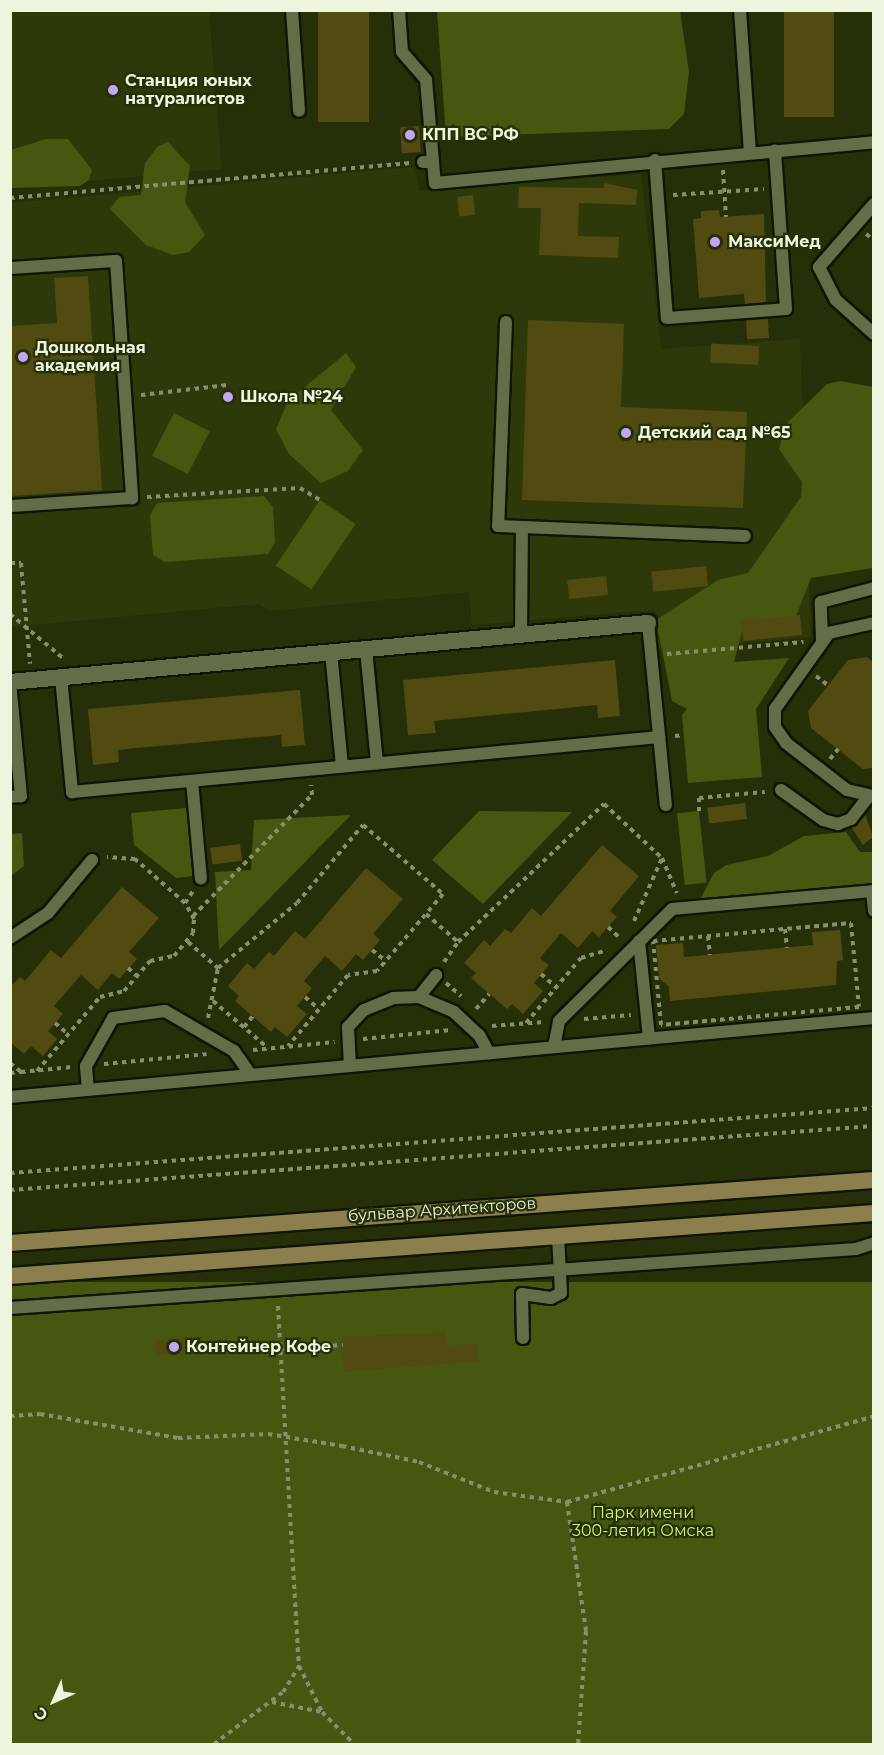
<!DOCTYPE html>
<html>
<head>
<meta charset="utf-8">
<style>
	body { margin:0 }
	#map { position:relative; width:884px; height:1755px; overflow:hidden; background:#252f08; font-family:Montserrat,sans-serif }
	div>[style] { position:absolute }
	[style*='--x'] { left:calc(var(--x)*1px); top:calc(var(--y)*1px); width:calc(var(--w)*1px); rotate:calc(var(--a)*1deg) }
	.built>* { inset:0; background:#2d3909 }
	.green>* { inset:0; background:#46580f; transform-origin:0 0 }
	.building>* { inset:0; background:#514b11; transform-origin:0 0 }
	.path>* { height:4px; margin-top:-2px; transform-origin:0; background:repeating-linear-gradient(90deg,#868f70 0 4.5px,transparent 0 9px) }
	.roads { filter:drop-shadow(2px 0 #0f1600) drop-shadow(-2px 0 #0f1600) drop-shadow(0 2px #0f1600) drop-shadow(0 -2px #0f1600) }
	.service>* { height:12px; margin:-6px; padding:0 6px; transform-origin:6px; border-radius:6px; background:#626e47 }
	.minor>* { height:16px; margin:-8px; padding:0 8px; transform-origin:8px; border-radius:8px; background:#626e47 }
	.secondary>* { height:16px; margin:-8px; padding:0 8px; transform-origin:8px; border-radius:8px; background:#8d7e4d }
	.dots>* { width:16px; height:16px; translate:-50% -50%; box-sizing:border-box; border:3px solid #252f08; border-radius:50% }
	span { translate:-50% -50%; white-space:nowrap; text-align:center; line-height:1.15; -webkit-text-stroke:4.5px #252f08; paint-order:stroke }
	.poi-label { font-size:16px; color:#edf5df; font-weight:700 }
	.left { translate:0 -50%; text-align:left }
	.street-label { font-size:16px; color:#edf5df }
	.park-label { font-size:16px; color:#d0f478 }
	.frame { position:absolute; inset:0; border:12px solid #edf5df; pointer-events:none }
	.north { position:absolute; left:24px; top:1671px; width:60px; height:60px; -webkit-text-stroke:4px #252f08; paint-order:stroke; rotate:225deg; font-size:16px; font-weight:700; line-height:24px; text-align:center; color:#edf5df }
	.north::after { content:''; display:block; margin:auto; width:21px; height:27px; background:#edf5df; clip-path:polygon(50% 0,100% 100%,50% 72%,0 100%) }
</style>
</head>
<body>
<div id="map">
	<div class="built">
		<div style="clip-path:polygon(11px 11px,209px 11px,222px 169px,11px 188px)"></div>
		<div style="clip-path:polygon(415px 167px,419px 191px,641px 174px,661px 349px,800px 339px,811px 637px,657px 650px,655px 610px,472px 625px,469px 592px,269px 611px,259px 604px,11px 627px,11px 203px)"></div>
	</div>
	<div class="green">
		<div style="clip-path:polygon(437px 11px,680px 11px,689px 72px,684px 114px,669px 129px,446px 137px)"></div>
		<div style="clip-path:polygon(46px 139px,68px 139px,92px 170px,89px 180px,80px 186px,11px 188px,11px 150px)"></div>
		<div style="clip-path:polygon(168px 142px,190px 166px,185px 202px,205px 235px,189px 252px,173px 255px,146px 245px,110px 209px,119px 197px,141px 195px,145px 163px,158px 146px)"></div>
		<div style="clip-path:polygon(346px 353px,356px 367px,331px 410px,363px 450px,348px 471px,321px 483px,289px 454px,276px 429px,288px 401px)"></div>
		<div style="clip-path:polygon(840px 381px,873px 387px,873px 568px,811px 578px,792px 626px,755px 625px,742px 632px,734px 662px,789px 658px,756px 709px,762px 777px,688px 783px,682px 715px,687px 709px,672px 701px,656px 620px,718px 580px,748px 573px,801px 497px,802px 482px,779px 449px,786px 424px,827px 384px)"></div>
		<div style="left:174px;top:413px;width:40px;height:48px;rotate:27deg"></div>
		<div style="clip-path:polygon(264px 496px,273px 507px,275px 542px,268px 554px,165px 562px,153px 555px,150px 515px,157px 503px)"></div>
		<div style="left:320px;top:500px;width:43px;height:79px;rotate:34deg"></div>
		<div style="clip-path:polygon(187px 808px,193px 876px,176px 878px,134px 845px,131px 813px)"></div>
		<div style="clip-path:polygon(479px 811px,572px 812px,483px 904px,432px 860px)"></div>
		<div style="left:699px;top:811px;width:72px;height:22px;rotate:84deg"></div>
		<div style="clip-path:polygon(351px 815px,219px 950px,215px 872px,251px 870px,254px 820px)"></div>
		<div style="clip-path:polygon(846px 832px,860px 852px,873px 852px,873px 886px,705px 904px,701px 898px,714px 873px,726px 865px,768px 856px,804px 836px)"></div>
		<div style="clip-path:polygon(22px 833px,24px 866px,11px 876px,11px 834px)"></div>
		<div style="left:873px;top:1282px;width:462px;height:864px;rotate:90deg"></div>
	</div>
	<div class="building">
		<div style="left:318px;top:10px;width:51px;height:112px"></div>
		<div style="left:784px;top:10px;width:50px;height:107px"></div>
		<div style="left:419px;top:126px;width:26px;height:19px;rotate:86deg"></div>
		<div style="clip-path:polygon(604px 183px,637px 190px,636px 205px,579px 203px,578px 236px,619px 237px,618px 258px,539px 255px,541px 208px,518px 208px,519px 187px,604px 188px)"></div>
		<div style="left:473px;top:195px;width:20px;height:16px;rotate:84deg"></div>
		<div style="clip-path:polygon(719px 210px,720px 217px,764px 214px,766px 302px,745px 304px,744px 294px,699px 298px,693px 219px,701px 218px,701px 211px)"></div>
		<div style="clip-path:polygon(88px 276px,102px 490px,10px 496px,10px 326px,57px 323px,54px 278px)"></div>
		<div style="left:768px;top:319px;width:19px;height:22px;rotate:87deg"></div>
		<div style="clip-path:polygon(528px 320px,624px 324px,621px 407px,747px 412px,743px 508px,522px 500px)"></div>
		<div style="left:759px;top:346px;width:19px;height:48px;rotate:93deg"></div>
		<div style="left:706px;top:566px;width:20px;height:55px;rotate:84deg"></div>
		<div style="left:606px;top:576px;width:19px;height:39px;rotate:84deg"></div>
		<div style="left:800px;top:615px;width:20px;height:59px;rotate:84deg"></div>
		<div style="clip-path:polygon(867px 657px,873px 662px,873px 768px,863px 769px,811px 728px,808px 711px,848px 660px)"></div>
		<div style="clip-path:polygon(615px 660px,620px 716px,598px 718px,597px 705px,453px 719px,434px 721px,436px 733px,408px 735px,403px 680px)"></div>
		<div style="clip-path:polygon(300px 690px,305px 745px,282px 747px,281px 735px,137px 748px,118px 750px,119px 762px,93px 765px,88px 709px)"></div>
		<div style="left:745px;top:803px;width:16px;height:38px;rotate:83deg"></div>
		<div style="clip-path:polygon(865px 814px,873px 837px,863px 845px,852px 828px)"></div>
		<div style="left:240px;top:844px;width:17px;height:30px;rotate:83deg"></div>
		<div style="clip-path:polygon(602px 845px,639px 876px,610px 911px,617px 917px,599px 937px,592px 931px,578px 948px,561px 933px,540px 958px,549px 965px,534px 983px,543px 991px,523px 1014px,512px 1004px,507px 1009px,471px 978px,476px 973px,464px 963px,484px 940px,490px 946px,505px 929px,511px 933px,532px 908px,541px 916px)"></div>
		<div style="clip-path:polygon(366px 868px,403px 899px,373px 934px,380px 940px,363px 960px,356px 954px,342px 971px,325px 956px,304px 981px,312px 988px,297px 1006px,307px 1014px,287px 1037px,275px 1027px,271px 1032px,235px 1001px,239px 996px,228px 986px,247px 963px,254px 969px,269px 952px,274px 956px,295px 931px,305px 939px)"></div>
		<div style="clip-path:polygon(122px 887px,159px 918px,129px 952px,137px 959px,119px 979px,112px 973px,98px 990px,81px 975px,54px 1006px,63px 1014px,48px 1031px,57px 1039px,43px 1056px,31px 1046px,24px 1054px,10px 1042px,10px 987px,20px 977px,25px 981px,51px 950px,61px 958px)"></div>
		<div style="clip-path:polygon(840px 930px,843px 960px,837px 961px,836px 985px,670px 1001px,669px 987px,659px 978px,656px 945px,683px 943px,684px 957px,813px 945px,812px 932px)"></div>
		<div style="clip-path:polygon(446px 1332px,447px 1345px,477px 1344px,479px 1361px,344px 1372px,342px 1337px)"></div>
		<div style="left:192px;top:1338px;width:15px;height:37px;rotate:86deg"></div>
	</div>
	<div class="path">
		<div style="--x:723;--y:170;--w:47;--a:86.3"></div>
		<div style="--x:673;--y:195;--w:91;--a:-3.8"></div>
		<div style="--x:10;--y:198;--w:402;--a:-5"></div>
		<div style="--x:866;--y:234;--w:10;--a:37"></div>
		<div style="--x:141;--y:395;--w:87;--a:-6.6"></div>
		<div style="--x:147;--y:497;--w:153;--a:-3.4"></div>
		<div style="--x:300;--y:488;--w:23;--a:31"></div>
		<div style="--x:10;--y:563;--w:11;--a:0"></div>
		<div style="--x:21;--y:563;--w:101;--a:84.9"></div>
		<div style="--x:10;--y:614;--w:70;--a:39.8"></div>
		<div style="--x:667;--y:654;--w:137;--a:-5"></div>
		<div style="--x:816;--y:676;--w:16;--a:38"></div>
		<div style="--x:675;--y:736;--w:9;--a:-6"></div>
		<div style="--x:830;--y:759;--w:13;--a:-51"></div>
		<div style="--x:699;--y:811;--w:13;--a:-90"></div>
		<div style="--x:699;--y:798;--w:66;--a:-5.2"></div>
		<div style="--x:185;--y:903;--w:14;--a:-56"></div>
		<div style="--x:426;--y:914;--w:43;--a:41.2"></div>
		<div style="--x:193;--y:916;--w:170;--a:-45.5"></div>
		<div style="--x:312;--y:795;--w:10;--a:-96"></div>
		<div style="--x:634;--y:921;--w:69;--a:-66"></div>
		<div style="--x:851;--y:923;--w:84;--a:84.6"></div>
		<div style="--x:859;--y:1007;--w:199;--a:174.8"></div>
		<div style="--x:661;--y:1025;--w:84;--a:-95.4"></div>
		<div style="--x:653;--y:941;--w:199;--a:-5.2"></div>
		<div style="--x:608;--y:927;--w:16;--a:43"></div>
		<div style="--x:785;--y:929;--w:19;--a:84"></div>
		<div style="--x:708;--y:936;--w:19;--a:84"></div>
		<div style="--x:188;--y:942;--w:40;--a:41"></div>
		<div style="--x:372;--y:950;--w:18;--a:38"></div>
		<div style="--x:444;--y:962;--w:24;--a:-55"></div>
		<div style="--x:458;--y:942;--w:201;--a:-43.4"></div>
		<div style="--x:604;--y:804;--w:79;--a:43"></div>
		<div style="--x:662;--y:858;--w:38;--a:67"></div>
		<div style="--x:128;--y:968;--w:12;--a:42"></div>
		<div style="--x:541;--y:974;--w:20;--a:41"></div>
		<div style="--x:446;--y:983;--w:20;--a:41"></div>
		<div style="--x:305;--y:997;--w:18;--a:41"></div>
		<div style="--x:213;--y:1001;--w:72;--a:40.5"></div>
		<div style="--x:476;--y:1009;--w:20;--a:-49"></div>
		<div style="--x:208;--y:1018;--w:51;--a:-78.7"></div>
		<div style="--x:218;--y:968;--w:102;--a:-39.4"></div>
		<div style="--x:297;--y:903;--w:102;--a:-49.8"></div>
		<div style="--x:363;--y:825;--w:106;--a:40.8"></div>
		<div style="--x:443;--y:894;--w:101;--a:130.6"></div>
		<div style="--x:377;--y:971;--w:29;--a:172"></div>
		<div style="--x:348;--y:975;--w:93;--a:130.2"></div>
		<div style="--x:584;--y:1019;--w:47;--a:-4.9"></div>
		<div style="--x:55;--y:1023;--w:17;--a:40"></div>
		<div style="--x:526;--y:1023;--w:85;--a:-49.8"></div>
		<div style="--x:581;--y:958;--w:27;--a:-17"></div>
		<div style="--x:492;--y:1026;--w:52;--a:-4.4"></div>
		<div style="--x:244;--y:1027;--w:14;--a:-51"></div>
		<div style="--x:363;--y:1039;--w:88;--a:-5.8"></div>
		<div style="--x:253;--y:1050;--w:82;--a:-5.6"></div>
		<div style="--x:10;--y:1063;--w:14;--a:39"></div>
		<div style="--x:21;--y:1072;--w:51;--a:-5.6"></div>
		<div style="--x:104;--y:1064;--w:103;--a:-5.5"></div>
		<div style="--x:37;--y:1071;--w:97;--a:-49.6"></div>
		<div style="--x:100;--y:997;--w:25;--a:-14"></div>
		<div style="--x:124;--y:991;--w:40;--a:-49"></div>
		<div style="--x:150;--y:961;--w:25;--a:-12"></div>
		<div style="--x:174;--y:956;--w:30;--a:-50"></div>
		<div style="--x:193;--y:933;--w:14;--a:-86"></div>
		<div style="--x:194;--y:919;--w:18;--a:-119"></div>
		<div style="--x:185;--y:903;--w:67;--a:-138.7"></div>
		<div style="--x:135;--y:859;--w:28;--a:-176"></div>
		<div style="--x:10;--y:1073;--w:11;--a:-5"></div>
		<div style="--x:10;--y:1173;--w:866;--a:-4.3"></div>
		<div style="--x:10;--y:1190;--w:866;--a:-4.24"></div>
		<div style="--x:278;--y:1306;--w:361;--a:86.7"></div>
		<div style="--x:299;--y:1666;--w:51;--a:63.4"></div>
		<div style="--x:279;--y:1349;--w:64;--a:-3.6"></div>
		<div style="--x:10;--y:1416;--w:30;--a:-4"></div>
		<div style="--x:40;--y:1414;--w:140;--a:9.9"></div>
		<div style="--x:178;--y:1438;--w:90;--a:-2.5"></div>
		<div style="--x:268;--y:1434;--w:75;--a:9.2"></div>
		<div style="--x:342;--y:1446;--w:79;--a:11.7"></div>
		<div style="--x:419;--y:1462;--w:81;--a:21.8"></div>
		<div style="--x:494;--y:1492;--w:74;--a:7.8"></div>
		<div style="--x:567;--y:1502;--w:319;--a:-15.6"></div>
		<div style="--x:567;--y:1502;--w:130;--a:81.6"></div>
		<div style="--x:586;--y:1631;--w:113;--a:94"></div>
		<div style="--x:272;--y:1702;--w:51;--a:11.3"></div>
		<div style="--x:322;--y:1712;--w:45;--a:45"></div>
		<div style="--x:214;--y:1744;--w:86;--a:-37"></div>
		<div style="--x:283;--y:1692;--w:31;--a:-58"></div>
	</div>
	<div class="roads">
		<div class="service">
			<div style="--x:292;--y:10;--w:101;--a:86"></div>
			<div style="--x:399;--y:10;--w:42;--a:85.9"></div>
			<div style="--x:402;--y:52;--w:37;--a:49"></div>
			<div style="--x:426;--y:80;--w:82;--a:85.1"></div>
			<div style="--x:740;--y:10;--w:142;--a:86"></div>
			<div style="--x:655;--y:160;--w:158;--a:85.7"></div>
			<div style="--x:667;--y:318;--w:119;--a:-4.3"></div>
			<div style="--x:786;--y:309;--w:159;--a:-94"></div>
			<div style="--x:423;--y:162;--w:10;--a:0"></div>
			<div style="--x:433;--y:162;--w:21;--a:85"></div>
			<div style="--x:435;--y:183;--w:441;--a:-5.3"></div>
			<div style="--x:874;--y:204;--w:84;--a:131.1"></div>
			<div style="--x:819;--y:267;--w:37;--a:63"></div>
			<div style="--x:836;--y:300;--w:51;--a:41.8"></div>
			<div style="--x:10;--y:268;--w:106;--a:-3.8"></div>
			<div style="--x:116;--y:261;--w:238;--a:86.1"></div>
			<div style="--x:132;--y:498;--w:122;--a:176.2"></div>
			<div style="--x:506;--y:322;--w:204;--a:92.2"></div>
			<div style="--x:498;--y:526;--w:247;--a:2.3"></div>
			<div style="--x:648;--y:623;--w:183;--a:84.4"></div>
			<div style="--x:874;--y:623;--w:46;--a:167.5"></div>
			<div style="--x:829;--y:633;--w:93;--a:125.4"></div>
			<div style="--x:775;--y:709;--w:18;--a:90"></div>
			<div style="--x:775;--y:727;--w:19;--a:55"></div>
			<div style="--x:786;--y:743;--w:77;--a:37.6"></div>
			<div style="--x:847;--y:790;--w:28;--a:13"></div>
			<div style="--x:521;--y:634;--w:107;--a:-89.5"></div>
			<div style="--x:822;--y:640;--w:38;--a:-92"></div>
			<div style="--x:821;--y:602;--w:55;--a:-14.8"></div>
			<div style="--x:366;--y:649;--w:115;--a:84.5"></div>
			<div style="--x:331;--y:652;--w:115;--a:84.5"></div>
			<div style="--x:61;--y:677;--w:116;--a:84.5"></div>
			<div style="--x:72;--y:792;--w:590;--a:-5.35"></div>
			<div style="--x:10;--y:682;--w:115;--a:84.5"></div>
			<div style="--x:21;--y:796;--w:11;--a:175"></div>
			<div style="--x:192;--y:781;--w:98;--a:84.8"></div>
			<div style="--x:781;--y:790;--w:52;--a:35.5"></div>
			<div style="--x:823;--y:820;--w:16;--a:15"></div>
			<div style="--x:838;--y:824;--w:14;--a:-21"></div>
			<div style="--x:851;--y:819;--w:29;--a:-52"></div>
			<div style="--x:10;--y:938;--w:45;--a:-33.3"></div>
			<div style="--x:48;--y:913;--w:69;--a:-50.3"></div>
			<div style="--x:639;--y:941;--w:98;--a:84.1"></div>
			<div style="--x:419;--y:997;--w:28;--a:-52"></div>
			<div style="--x:554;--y:1047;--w:26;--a:-79"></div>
			<div style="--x:559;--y:1021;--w:159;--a:-44.7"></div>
			<div style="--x:672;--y:909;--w:201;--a:-5.1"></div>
			<div style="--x:872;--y:891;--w:20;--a:84"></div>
			<div style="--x:350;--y:1066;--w:39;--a:-93"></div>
			<div style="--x:348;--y:1027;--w:23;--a:-47"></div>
			<div style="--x:364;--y:1010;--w:31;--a:-22"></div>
			<div style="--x:393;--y:998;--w:26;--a:-2"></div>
			<div style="--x:419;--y:997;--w:38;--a:23"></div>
			<div style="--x:454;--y:1012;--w:34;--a:43"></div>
			<div style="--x:479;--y:1035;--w:21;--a:61"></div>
			<div style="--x:88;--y:1090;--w:24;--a:-95"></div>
			<div style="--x:86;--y:1066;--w:55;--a:-60.6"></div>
			<div style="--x:113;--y:1018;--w:52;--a:-7.7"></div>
			<div style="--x:165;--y:1011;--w:80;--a:30.1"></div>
			<div style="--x:234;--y:1051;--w:29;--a:55"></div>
			<div style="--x:10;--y:1097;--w:868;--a:-5.22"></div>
			<div style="--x:10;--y:1308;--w:848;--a:-3.99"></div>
			<div style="--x:856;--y:1249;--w:19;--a:-18"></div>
			<div style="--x:523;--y:1338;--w:44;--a:-91.3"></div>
			<div style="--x:522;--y:1294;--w:29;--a:8"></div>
			<div style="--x:551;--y:1298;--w:11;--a:-27"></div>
			<div style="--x:561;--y:1293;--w:57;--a:-93"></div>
		</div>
		<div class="minor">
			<div style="--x:10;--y:682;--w:641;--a:-5.28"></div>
		</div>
		<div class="secondary">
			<div style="--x:10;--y:1243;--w:866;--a:-4.17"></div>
			<div style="--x:10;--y:1276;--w:866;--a:-4.17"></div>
		</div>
	</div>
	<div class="dots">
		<div style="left:113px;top:90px;background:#c5a6f0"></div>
		<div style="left:410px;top:135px;background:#c5a6f0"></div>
		<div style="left:715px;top:242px;background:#c5a6f0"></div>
		<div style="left:23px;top:357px;background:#c5a6f0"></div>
		<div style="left:228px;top:397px;background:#c5a6f0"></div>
		<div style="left:626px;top:433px;background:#c5a6f0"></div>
		<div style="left:174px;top:1347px;background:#c5a6f0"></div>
	</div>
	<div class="poi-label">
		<span class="left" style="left:125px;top:90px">Станция юных<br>натуралистов</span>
		<span class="left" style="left:422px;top:135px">КПП ВС РФ</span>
		<span class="left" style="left:728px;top:242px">МаксиМед</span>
		<span class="left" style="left:35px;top:357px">Дошкольная<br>академия</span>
		<span class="left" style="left:240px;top:397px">Школа №24</span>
		<span class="left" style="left:638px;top:433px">Детский сад №65</span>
		<span class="left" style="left:186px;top:1347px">Контейнер Кофе</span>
	</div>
	<div class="street-label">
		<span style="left:442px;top:1210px;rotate:-4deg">бульвар Архитекторов</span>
	</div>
	<div class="park-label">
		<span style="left:643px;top:1522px">Парк имени<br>300-летия Омска</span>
	</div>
	<div class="frame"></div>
	<div class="north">С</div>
</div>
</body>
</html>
